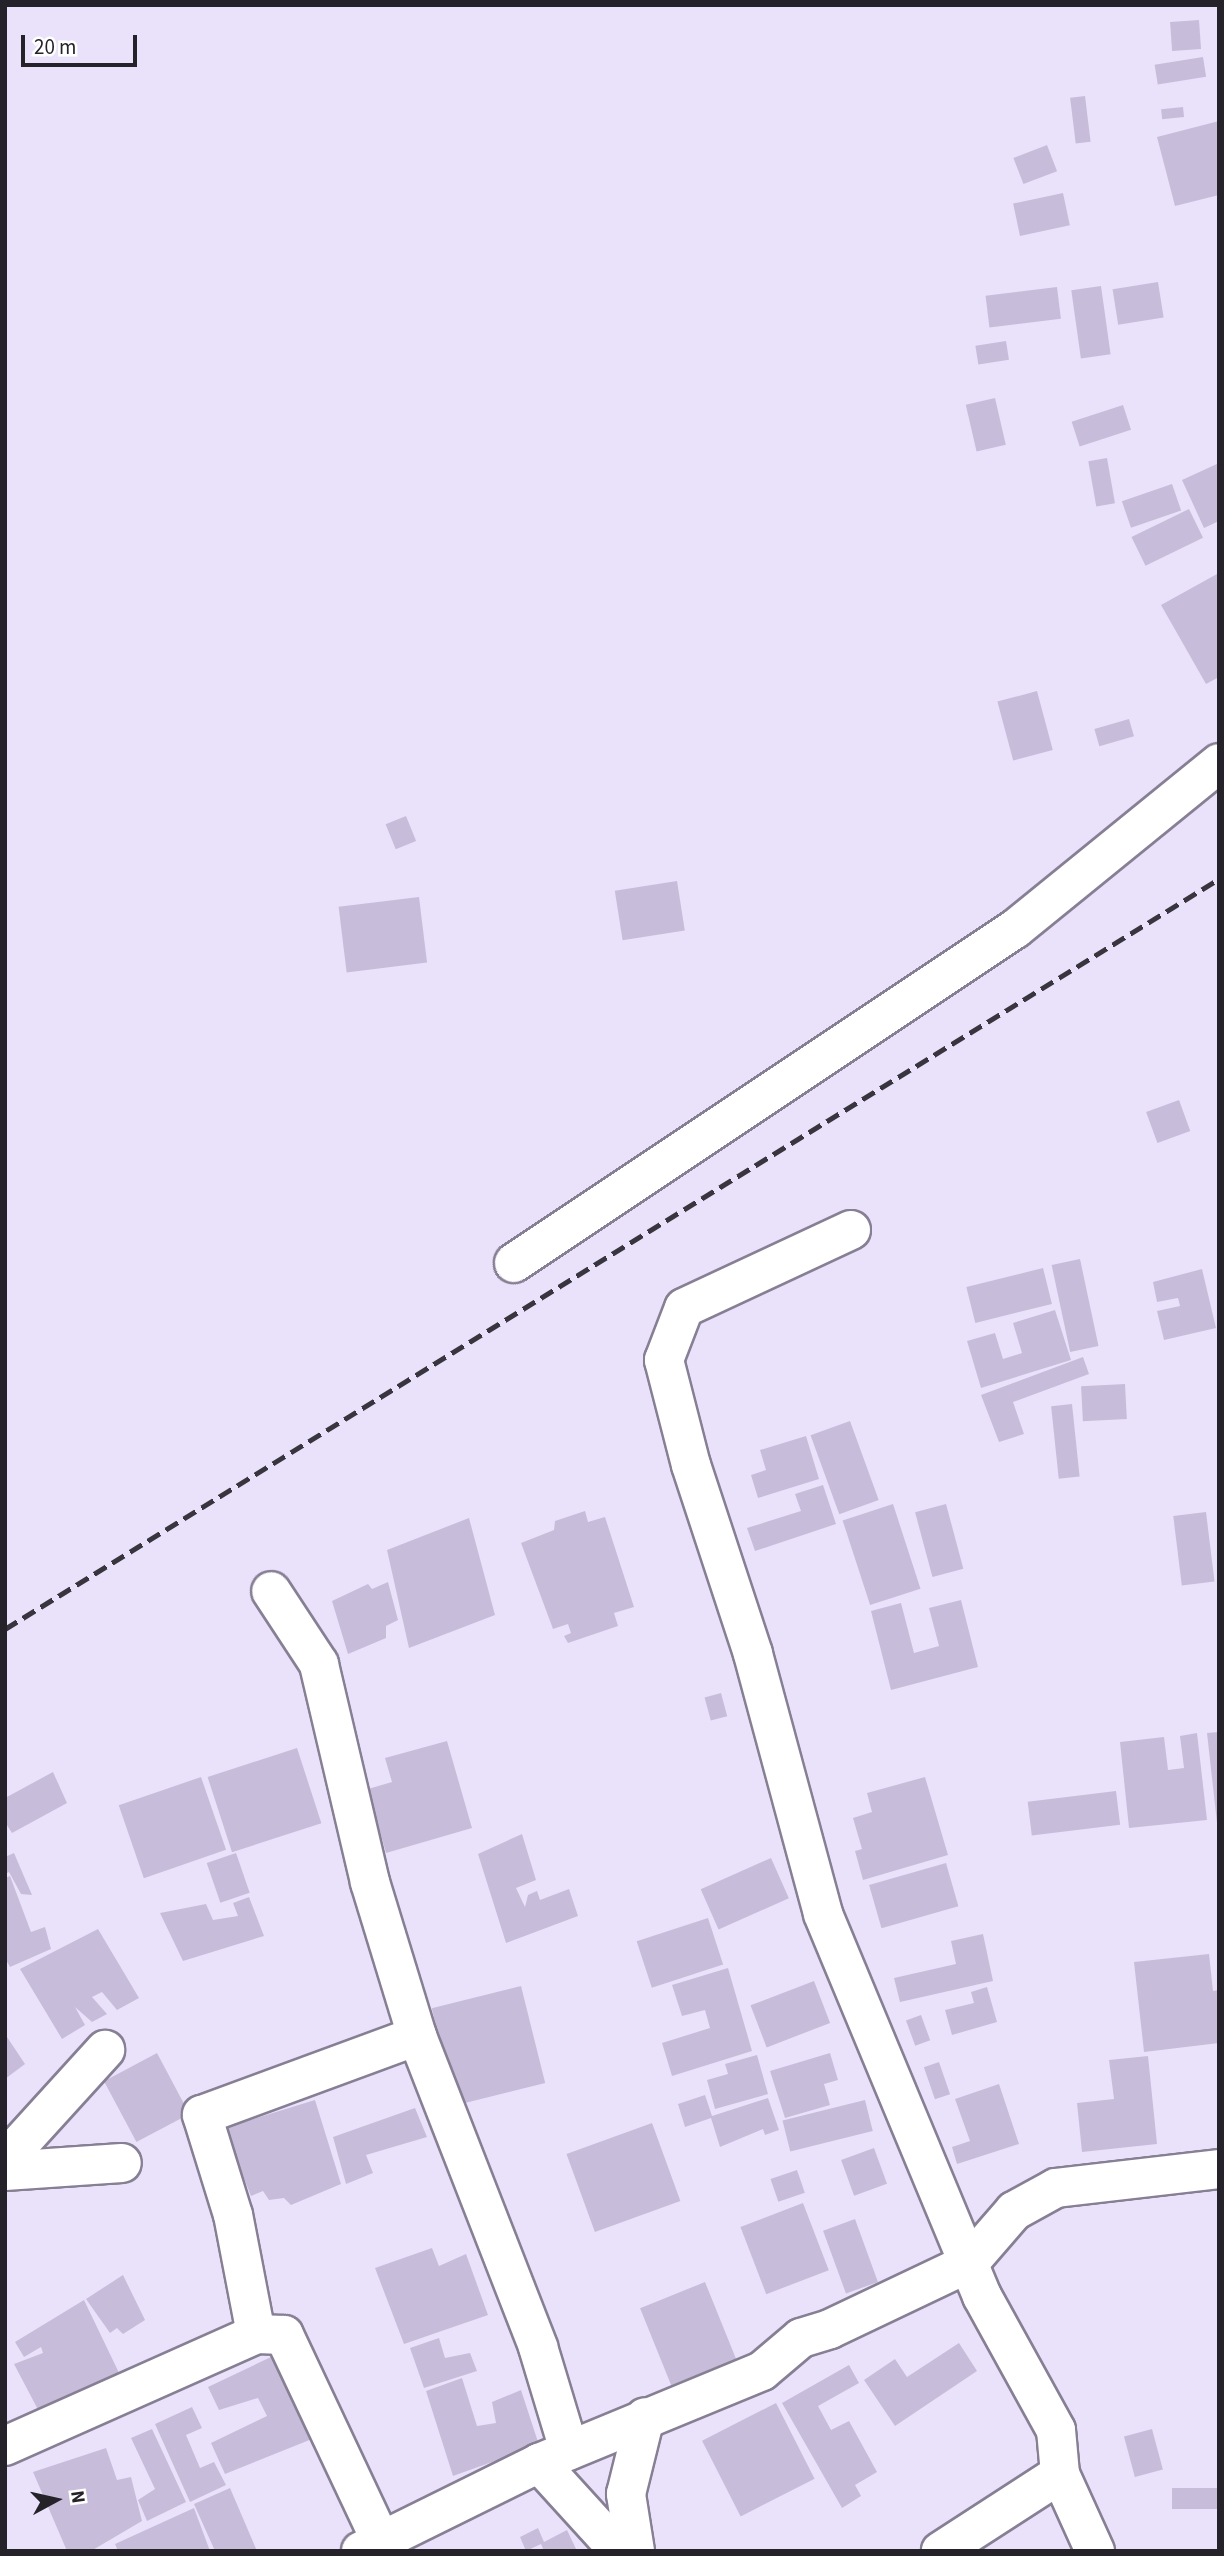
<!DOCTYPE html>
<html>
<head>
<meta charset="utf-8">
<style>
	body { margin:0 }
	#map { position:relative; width:1224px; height:2556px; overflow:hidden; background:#eae2fa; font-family:"Source Sans 3",sans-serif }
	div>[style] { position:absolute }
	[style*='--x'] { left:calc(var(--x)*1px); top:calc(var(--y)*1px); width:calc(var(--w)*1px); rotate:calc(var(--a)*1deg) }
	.building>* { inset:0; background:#c7bddb; transform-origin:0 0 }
	.roads { filter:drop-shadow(2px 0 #877f94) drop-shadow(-2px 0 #877f94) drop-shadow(0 2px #877f94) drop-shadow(0 -2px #877f94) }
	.street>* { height:38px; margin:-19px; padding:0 19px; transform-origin:19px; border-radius:19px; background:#fff }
	.rail>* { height:5px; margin-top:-2.5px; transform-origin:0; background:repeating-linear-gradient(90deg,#39353f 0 14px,transparent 0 21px) }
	span { translate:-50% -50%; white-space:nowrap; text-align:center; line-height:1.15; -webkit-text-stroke:5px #fff; paint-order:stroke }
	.frame { position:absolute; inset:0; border:7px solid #25222a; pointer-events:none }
	.north { position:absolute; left:21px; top:2465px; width:70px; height:70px; -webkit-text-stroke:5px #fff; paint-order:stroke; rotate:82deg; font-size:19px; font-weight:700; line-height:28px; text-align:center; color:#25222a }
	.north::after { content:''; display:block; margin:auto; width:24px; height:32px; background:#25222a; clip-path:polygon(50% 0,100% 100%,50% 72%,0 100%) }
	.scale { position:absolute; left:21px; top:35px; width:116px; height:32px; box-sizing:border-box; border:4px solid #25222a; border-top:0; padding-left:9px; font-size:21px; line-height:24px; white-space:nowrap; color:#25222a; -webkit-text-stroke:5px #fff; paint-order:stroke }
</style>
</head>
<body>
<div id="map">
	<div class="building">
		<div style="left:1199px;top:20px;width:29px;height:29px;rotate:86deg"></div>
		<div style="left:1203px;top:57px;width:20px;height:49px;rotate:81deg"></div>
		<div style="left:1085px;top:96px;width:46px;height:15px;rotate:83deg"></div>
		<div style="left:1183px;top:107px;width:10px;height:22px;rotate:84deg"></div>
		<div style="clip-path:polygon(1219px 121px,1219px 195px,1175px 206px,1157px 137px)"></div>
		<div style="left:1047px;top:145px;width:28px;height:36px;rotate:69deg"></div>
		<div style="left:1063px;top:193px;width:33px;height:51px;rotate:78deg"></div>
		<div style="left:1158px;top:282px;width:36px;height:46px;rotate:81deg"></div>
		<div style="left:1101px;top:286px;width:69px;height:30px;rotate:82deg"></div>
		<div style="left:1057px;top:287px;width:32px;height:72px;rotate:83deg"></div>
		<div style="left:1006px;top:341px;width:19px;height:31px;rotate:81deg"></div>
		<div style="left:995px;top:398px;width:48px;height:30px;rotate:77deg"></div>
		<div style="left:1123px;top:405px;width:26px;height:54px;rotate:72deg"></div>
		<div style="left:1107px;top:458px;width:46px;height:19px;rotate:80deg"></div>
		<div style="clip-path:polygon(1219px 463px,1219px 521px,1204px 528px,1182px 480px)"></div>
		<div style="left:1172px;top:484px;width:28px;height:53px;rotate:71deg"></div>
		<div style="left:1189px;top:509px;width:32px;height:64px;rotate:64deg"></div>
		<div style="clip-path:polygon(1217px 574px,1219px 677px,1206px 684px,1161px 605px)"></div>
		<div style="left:1037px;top:691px;width:61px;height:41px;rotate:75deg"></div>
		<div style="left:1129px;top:719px;width:18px;height:36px;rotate:74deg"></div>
		<div style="left:406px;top:816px;width:27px;height:22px;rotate:68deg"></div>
		<div style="left:677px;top:881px;width:50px;height:63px;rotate:81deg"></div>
		<div style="left:419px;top:897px;width:66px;height:81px;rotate:83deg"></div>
		<div style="left:1179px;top:1100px;width:33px;height:35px;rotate:70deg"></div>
		<div style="left:1080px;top:1259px;width:89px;height:29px;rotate:78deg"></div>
		<div style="left:1043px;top:1268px;width:37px;height:79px;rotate:76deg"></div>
		<div style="clip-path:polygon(1202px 1269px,1216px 1328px,1164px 1340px,1157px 1311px,1180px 1306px,1178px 1298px,1157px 1302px,1153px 1282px)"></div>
		<div style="clip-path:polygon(1055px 1310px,1071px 1360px,981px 1388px,967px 1341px,995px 1333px,1003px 1359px,1022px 1353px,1013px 1323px)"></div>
		<div style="clip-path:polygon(1083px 1357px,1089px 1374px,1013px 1402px,1024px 1434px,999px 1442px,981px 1395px)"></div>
		<div style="left:1125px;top:1384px;width:35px;height:44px;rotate:87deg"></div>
		<div style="left:1072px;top:1404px;width:73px;height:21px;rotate:84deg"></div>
		<div style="left:850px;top:1421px;width:84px;height:42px;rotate:70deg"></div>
		<div style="clip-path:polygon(806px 1436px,819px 1479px,758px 1498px,751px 1475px,766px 1470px,760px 1450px)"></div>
		<div style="clip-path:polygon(823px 1485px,836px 1524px,755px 1551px,747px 1528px,801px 1511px,795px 1494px)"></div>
		<div style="left:893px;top:1504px;width:89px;height:53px;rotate:72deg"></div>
		<div style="left:946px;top:1504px;width:67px;height:32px;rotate:75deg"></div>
		<div style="clip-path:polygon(585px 1511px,588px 1522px,605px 1517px,634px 1607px,614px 1613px,618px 1626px,568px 1643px,564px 1636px,571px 1633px,568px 1624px,553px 1629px,521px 1543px,554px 1530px,555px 1521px)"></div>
		<div style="left:1206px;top:1512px;width:70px;height:33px;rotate:83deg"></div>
		<div style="clip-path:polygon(469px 1518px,495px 1615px,409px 1648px,387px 1550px)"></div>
		<div style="clip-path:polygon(388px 1582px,398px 1620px,386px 1626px,386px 1638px,348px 1654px,332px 1601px,368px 1584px,372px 1589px)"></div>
		<div style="clip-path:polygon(961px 1600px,978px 1667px,891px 1690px,871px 1611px,901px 1603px,914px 1653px,939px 1646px,929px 1608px)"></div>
		<div style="left:721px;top:1693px;width:24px;height:17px;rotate:75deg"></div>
		<div style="clip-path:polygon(1219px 1732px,1219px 1823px,1217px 1823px,1207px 1733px)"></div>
		<div style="clip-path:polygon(1197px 1733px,1207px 1820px,1129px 1828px,1120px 1742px,1164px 1737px,1168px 1770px,1184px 1768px,1180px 1736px)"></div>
		<div style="clip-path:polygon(447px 1741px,472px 1828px,386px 1853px,368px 1789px,392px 1782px,385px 1758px)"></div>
		<div style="left:297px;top:1748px;width:79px;height:94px;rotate:72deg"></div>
		<div style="clip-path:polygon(53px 1772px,67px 1803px,12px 1833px,5px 1822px,5px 1798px)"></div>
		<div style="left:201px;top:1777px;width:77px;height:87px;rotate:71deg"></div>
		<div style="clip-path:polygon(925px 1777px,948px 1855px,863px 1880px,855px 1851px,862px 1849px,853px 1818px,872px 1812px,867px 1793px)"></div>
		<div style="left:1116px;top:1791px;width:34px;height:89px;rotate:83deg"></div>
		<div style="clip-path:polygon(522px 1834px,536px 1880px,516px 1888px,525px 1907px,528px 1895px,537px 1891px,540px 1900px,569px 1889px,578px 1916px,506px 1943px,478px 1854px)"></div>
		<div style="clip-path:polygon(14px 1853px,32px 1895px,21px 1894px,9px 1872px,5px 1874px,5px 1857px)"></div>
		<div style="left:236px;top:1853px;width:42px;height:31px;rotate:71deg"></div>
		<div style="left:771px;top:1858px;width:44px;height:77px;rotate:66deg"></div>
		<div style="left:946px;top:1863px;width:45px;height:80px;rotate:74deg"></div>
		<div style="clip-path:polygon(10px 1876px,31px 1932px,45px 1927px,51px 1949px,10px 1967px,5px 1958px,5px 1878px)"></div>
		<div style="clip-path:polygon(249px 1897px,264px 1936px,183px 1961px,160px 1913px,206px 1904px,213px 1920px,238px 1916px,233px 1903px)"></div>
		<div style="left:708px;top:1918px;width:49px;height:75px;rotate:72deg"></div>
		<div style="clip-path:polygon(98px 1929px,139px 1998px,117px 2010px,102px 1992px,92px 1997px,107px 2014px,92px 2022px,75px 2007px,85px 2025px,62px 2039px,20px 1969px)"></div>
		<div style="clip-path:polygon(983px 1934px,993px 1981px,900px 2002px,894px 1978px,956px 1964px,951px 1941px)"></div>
		<div style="clip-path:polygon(1209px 1954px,1213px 1991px,1219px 1990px,1219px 2043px,1144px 2052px,1134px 1962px)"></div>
		<div style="clip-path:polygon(728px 1968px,752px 2051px,672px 2076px,662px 2043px,710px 2028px,705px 2010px,682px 2016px,672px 1985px)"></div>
		<div style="left:814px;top:1981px;width:45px;height:68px;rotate:69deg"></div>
		<div style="left:521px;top:1986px;width:100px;height:92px;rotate:76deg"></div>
		<div style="clip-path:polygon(987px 1987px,997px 2022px,952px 2035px,945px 2010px,974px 2003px,971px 1992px)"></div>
		<div style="left:921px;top:2015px;width:27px;height:16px;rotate:70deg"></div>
		<div style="clip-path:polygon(5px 2034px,25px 2064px,5px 2079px)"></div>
		<div style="left:157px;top:2053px;width:69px;height:60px;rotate:62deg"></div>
		<div style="clip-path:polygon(830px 2053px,838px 2080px,824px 2084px,830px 2105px,785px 2118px,770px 2071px)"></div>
		<div style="clip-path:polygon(757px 2055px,768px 2094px,715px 2109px,707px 2080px,728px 2074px,725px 2064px)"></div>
		<div style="clip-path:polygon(1148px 2056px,1157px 2144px,1082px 2152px,1077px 2103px,1114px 2099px,1109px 2060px)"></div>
		<div style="left:939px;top:2062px;width:34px;height:16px;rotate:71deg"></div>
		<div style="clip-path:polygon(999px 2084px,1019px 2144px,957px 2164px,952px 2147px,970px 2141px,955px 2099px)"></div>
		<div style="clip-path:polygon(705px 2095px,712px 2116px,768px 2098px,779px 2130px,765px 2135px,763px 2129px,720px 2147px,711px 2118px,685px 2127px,678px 2104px)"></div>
		<div style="clip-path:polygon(315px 2100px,341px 2184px,291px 2205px,284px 2198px,269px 2200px,263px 2191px,251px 2196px,224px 2128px)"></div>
		<div style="left:865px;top:2100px;width:32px;height:85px;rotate:76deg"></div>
		<div style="clip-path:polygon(415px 2108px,427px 2137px,366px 2155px,373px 2173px,346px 2184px,333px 2137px)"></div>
		<div style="left:652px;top:2123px;width:83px;height:91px;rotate:70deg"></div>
		<div style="left:874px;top:2148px;width:38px;height:35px;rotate:70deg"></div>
		<div style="left:797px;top:2170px;width:24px;height:28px;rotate:71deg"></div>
		<div style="left:803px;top:2203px;width:72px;height:67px;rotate:69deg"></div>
		<div style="left:855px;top:2219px;width:67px;height:34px;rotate:70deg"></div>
		<div style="clip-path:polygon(432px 2248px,439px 2266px,466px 2254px,488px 2315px,404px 2344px,375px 2268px)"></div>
		<div style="clip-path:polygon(123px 2275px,145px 2320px,123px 2334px,117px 2328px,110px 2333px,86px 2299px)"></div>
		<div style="left:705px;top:2282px;width:83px;height:70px;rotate:68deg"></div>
		<div style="clip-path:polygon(84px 2300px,121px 2377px,44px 2421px,14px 2364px,43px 2353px,41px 2347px,24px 2357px,15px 2342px)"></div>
		<div style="clip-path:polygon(439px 2338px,445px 2358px,470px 2353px,477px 2371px,424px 2388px,410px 2348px)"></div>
		<div style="clip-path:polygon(959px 2343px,977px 2371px,895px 2426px,864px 2380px,895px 2359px,907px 2377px)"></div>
		<div style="clip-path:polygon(271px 2357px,312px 2439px,225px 2474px,211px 2443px,267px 2416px,258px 2398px,219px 2410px,208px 2387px)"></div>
		<div style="clip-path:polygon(849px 2365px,859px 2383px,818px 2406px,831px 2430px,849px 2421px,877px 2472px,855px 2485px,861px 2496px,842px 2508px,782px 2403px)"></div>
		<div style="clip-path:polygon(462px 2378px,477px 2426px,496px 2423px,492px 2402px,521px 2390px,539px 2445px,453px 2476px,426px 2391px)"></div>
		<div style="left:776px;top:2403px;width:85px;height:83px;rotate:63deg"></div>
		<div style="clip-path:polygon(192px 2407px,202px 2428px,186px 2435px,200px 2468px,214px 2462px,226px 2485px,190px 2502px,155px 2424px)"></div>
		<div style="clip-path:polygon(152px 2429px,186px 2502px,147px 2521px,138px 2500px,155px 2489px,131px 2438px)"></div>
		<div style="left:1152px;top:2429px;width:42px;height:29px;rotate:75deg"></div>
		<div style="clip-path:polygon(106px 2448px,117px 2480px,131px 2477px,142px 2521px,91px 2551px,67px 2551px,33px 2472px)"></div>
		<div style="clip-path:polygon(230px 2488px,257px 2551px,215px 2551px,194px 2504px)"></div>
		<div style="left:1219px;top:2488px;width:21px;height:47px;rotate:90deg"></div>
		<div style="clip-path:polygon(194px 2508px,210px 2551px,118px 2551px,115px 2544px)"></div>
		<div style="clip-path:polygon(538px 2528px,544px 2542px,567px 2530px,577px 2551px,544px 2551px,541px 2544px,526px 2551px,520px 2537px)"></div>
	</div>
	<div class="roads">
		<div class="street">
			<div style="--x:851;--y:1230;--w:184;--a:155"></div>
			<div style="--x:684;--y:1308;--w:56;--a:111"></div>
			<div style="--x:664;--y:1360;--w:108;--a:75.6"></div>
			<div style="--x:691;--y:1465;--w:199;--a:71.8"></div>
			<div style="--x:753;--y:1654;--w:269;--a:74.9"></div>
			<div style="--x:823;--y:1914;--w:414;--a:67.4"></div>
			<div style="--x:982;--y:2296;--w:153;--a:61.1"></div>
			<div style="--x:1056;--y:2430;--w:44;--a:84.8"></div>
			<div style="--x:1060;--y:2474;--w:142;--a:147.1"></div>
			<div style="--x:514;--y:1263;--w:602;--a:-33.69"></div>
			<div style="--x:1015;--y:929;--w:263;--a:-39.1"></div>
			<div style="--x:417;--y:2036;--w:334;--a:68.7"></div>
			<div style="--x:538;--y:2347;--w:108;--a:73.2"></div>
			<div style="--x:5;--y:2160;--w:149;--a:-47.7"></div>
			<div style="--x:5;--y:2171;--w:117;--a:-3.9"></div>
			<div style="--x:256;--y:2334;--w:121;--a:-100.9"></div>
			<div style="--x:233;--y:2215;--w:105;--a:-107.2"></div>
			<div style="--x:202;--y:2115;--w:229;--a:-20.2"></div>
			<div style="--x:417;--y:2036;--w:161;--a:-107"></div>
			<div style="--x:370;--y:1882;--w:224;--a:-103.2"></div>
			<div style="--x:319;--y:1664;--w:87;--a:-123.3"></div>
			<div style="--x:5;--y:2446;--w:275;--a:-24"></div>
			<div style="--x:256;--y:2334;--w:28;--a:2"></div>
			<div style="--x:284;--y:2335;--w:228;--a:64.8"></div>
			<div style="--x:539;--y:2463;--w:119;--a:47.7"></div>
			<div style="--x:1060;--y:2474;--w:85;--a:65.6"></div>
			<div style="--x:361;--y:2551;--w:199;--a:-26.3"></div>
			<div style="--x:539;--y:2463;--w:241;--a:-22.4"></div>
			<div style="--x:762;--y:2371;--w:51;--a:-40.2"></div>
			<div style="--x:801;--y:2338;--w:30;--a:-17"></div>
			<div style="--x:830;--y:2329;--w:154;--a:-25.4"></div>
			<div style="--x:969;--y:2263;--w:69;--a:-49.1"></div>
			<div style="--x:1014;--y:2211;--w:48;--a:-28.7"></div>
			<div style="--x:1056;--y:2188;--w:164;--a:-6.6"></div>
			<div style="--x:635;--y:2551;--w:58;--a:-99"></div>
			<div style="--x:626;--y:2494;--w:79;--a:-76.1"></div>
		</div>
	</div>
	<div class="rail">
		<div style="--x:5;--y:1629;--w:1427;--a:-31.71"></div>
	</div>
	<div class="frame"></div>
	<div class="north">N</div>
	<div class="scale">20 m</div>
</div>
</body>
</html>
